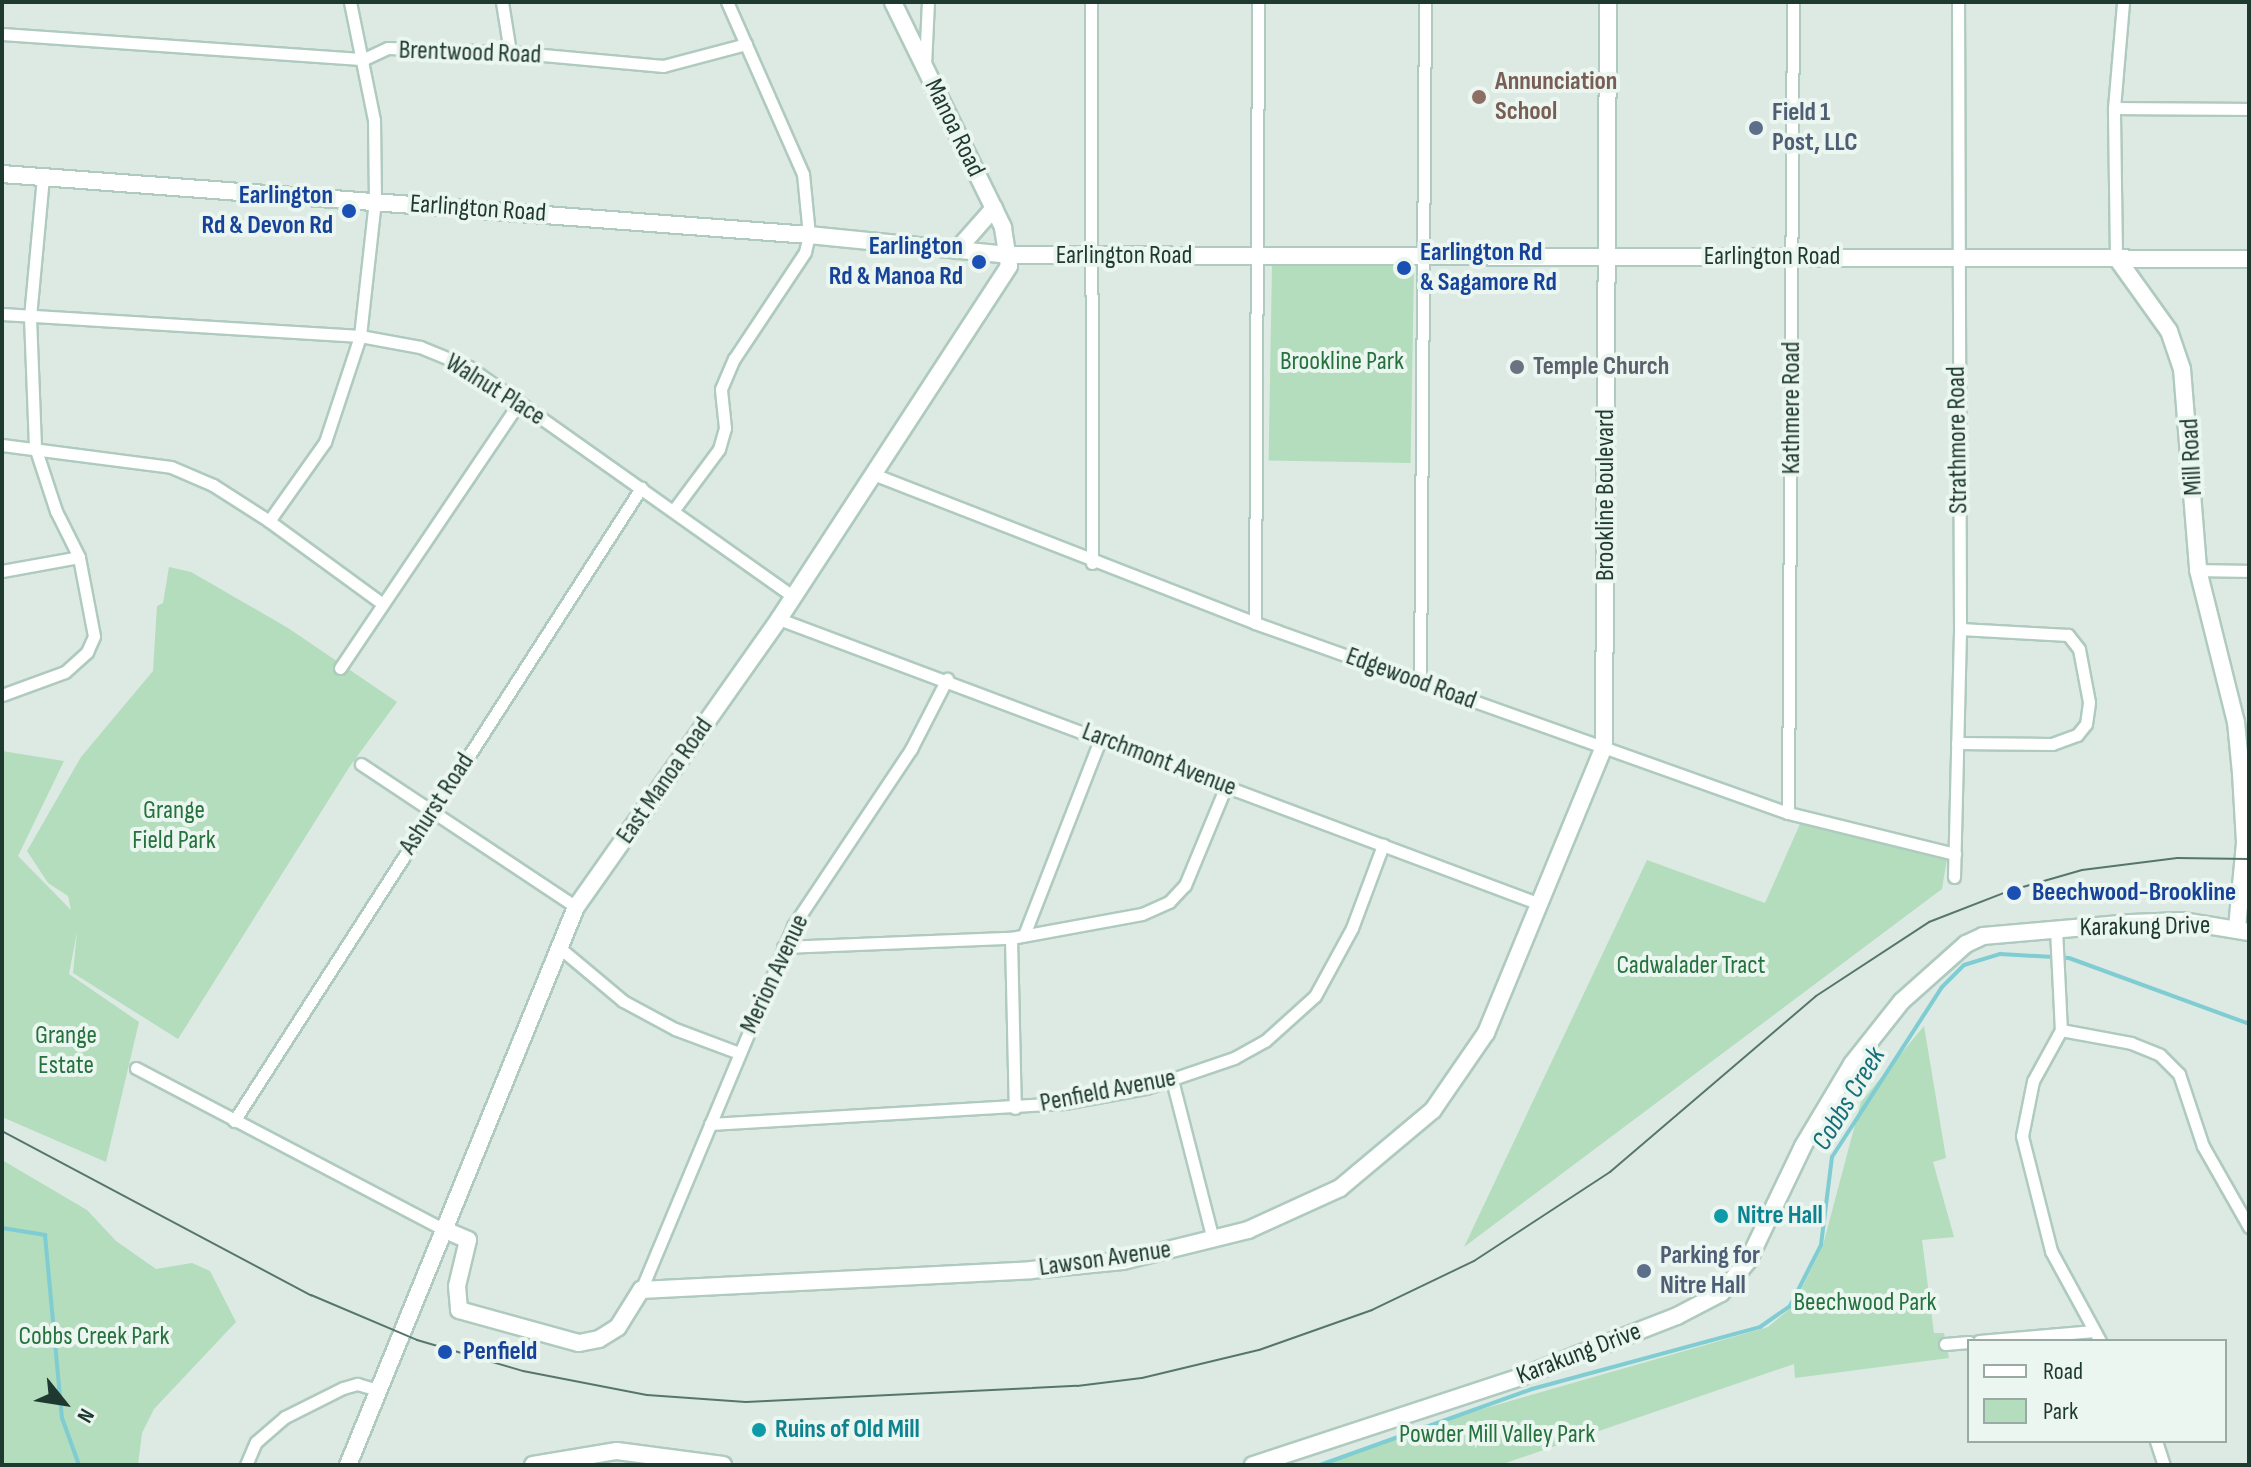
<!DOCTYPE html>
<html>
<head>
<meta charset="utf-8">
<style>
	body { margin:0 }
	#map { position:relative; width:2251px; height:1467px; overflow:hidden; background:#dceae3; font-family:"Sofia Sans Condensed",sans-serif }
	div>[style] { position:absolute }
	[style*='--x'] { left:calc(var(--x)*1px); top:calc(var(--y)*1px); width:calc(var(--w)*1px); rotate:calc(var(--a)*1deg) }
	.green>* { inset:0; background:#b3ddbc; transform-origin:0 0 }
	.stream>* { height:4px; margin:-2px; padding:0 2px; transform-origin:2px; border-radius:2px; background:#7fccd3 }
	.roads { filter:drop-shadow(2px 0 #afcabe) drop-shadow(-2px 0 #afcabe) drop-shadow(0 2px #afcabe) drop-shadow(0 -2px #afcabe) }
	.street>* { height:11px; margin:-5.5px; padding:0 5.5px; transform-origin:5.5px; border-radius:5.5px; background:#fff }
	.secondary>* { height:16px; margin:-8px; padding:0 8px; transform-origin:8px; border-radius:8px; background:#fff }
	.tram>* { height:2px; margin:-1px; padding:0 1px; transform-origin:1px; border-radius:1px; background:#57766b }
	.dots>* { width:22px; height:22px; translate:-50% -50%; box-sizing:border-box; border:4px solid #ecf6f1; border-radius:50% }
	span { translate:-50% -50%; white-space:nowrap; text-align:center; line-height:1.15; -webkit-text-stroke:8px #ecf6f1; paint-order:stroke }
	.street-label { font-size:26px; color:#1d3930 }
	.education-label { font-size:26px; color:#785e54; font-weight:700 }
	.left { translate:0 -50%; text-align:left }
	.service-label { font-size:26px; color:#4e5e75; font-weight:700 }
	.transit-label { font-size:26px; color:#164399; font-weight:700 }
	.right { translate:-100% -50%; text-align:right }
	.park-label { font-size:26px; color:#26723e }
	.worship-label { font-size:26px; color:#5b616d; font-weight:700 }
	.culture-label { font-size:26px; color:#0d838f; font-weight:700 }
	.water-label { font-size:28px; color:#156e78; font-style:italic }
	.frame { position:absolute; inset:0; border:4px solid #1d3930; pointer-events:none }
	.legend { position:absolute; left:1967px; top:1339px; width:260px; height:104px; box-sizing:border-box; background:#ecf6f1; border:2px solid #99aaa4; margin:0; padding:10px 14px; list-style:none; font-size:24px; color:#1d3930 }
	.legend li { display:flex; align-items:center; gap:16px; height:40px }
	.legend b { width:40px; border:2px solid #99aaa4 }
	.north { position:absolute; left:24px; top:1363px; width:80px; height:80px; -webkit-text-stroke:6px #ecf6f1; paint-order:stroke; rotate:120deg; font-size:22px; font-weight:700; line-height:32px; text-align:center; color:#1d3930 }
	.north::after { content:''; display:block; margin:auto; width:28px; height:36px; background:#1d3930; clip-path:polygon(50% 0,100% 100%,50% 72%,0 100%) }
</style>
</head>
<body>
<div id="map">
	<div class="green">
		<div style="left:1414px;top:266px;width:197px;height:142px;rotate:91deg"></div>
		<div style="clip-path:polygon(169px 567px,191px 572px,288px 628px,397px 702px,350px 766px,178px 1039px,73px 973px,77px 932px,69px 974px,139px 1022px,106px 1162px,2px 1117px,2px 751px,64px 761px,18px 856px,71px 910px,68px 896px,48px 883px,27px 851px,81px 757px,153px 671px,157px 606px,163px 603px)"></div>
		<div style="clip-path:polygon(1800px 824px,1947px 859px,1942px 889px,1464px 1247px,1647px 860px,1765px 903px)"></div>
		<div style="clip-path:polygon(1924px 1026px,1946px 1158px,1933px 1162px,1954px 1237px,1922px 1240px,1934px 1333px,1944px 1333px,1949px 1358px,1795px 1378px,1794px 1364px,1500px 1465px,1320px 1465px,1458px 1416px,1768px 1327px,1793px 1306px,1823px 1245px,1861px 1102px)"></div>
		<div style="clip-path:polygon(2px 1160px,87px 1210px,116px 1241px,156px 1269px,192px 1263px,210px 1271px,236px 1322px,154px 1409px,142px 1433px,138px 1465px,2px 1465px)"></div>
	</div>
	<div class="stream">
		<div style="--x:2;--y:1228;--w:44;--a:9.2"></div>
		<div style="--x:45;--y:1235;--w:184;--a:84.7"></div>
		<div style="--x:62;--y:1418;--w:50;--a:70.1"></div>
		<div style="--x:1320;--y:1465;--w:225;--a:-19.7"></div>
		<div style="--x:1532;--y:1389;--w:236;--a:-15.2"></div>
		<div style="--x:1760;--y:1327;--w:37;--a:-35"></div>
		<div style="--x:1790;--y:1306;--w:68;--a:-63.1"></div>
		<div style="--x:1821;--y:1245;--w:89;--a:-82.9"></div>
		<div style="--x:1832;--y:1157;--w:202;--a:-57.1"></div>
		<div style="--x:1942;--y:987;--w:31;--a:-45"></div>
		<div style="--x:1964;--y:965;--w:38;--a:-17"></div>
		<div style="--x:2000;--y:954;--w:69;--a:3.3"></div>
		<div style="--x:2069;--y:958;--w:192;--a:20.1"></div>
	</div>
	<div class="roads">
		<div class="street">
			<div style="--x:502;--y:2;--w:51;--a:80.9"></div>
			<div style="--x:1091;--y:2;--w:561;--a:89.9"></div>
			<div style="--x:2;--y:34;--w:363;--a:4"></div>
			<div style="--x:364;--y:59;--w:26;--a:-25"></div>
			<div style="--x:388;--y:48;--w:122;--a:1.9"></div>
			<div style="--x:510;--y:52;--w:154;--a:5.2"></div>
			<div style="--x:663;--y:66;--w:86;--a:-14.8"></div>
			<div style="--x:925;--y:65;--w:63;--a:-87.3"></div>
			<div style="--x:2114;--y:108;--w:135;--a:0.4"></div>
			<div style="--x:2116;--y:257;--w:149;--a:-90.8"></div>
			<div style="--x:2114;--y:108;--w:106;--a:-85.1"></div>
			<div style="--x:2;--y:314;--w:359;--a:3.5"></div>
			<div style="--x:360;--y:336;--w:61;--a:10.4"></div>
			<div style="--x:420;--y:347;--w:53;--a:22.2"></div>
			<div style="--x:469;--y:367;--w:398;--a:35.3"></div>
			<div style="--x:2;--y:445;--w:170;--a:7.4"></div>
			<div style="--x:171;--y:467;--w:46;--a:23.2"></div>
			<div style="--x:213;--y:485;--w:67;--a:32.7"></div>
			<div style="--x:269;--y:521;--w:141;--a:36.1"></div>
			<div style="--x:876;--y:475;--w:407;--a:21.3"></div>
			<div style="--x:1255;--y:623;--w:566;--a:19.62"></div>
			<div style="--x:1788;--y:813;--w:172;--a:13.8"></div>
			<div style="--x:673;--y:511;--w:77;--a:-53.4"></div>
			<div style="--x:719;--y:449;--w:22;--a:-74"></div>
			<div style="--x:725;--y:428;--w:39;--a:-96"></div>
			<div style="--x:721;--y:389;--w:33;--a:-67"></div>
			<div style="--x:734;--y:359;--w:128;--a:-56.4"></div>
			<div style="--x:805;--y:252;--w:17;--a:-77"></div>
			<div style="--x:809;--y:235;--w:61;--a:-95.6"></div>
			<div style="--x:803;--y:174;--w:188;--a:-113.8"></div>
			<div style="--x:269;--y:521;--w:97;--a:-54.7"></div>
			<div style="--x:325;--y:442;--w:112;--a:-71.7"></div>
			<div style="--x:360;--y:336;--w:136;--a:-83.7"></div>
			<div style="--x:375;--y:201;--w:81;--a:-90.7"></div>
			<div style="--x:374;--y:120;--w:120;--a:-101.5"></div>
			<div style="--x:2198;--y:570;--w:51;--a:1.1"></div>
			<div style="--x:2;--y:571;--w:78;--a:-10.3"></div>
			<div style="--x:779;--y:619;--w:809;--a:20.54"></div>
			<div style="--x:1255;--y:623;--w:621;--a:-89.72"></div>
			<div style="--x:340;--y:668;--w:320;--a:-56"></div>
			<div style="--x:1420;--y:682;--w:680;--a:-89.58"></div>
			<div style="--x:2;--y:695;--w:67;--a:-20.1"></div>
			<div style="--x:65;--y:672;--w:30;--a:-42"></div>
			<div style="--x:87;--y:652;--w:17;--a:-66"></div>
			<div style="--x:94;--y:636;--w:80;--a:-100.8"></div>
			<div style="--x:79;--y:557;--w:51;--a:-116.6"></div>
			<div style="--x:56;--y:511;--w:67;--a:-108.2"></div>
			<div style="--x:35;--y:447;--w:130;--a:-92.2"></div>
			<div style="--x:30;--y:317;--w:141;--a:-84.7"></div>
			<div style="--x:1957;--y:743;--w:95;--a:0.6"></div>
			<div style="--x:2052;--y:744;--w:27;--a:-20"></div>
			<div style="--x:2077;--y:735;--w:14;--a:-51"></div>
			<div style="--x:2086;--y:724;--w:22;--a:-82"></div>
			<div style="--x:2089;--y:702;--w:54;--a:-100.7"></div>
			<div style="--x:2079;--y:649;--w:18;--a:-128"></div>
			<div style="--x:2068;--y:635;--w:108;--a:-176.8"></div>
			<div style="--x:361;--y:764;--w:258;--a:33.6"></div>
			<div style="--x:1788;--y:813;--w:811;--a:-89.65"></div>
			<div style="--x:1954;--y:877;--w:248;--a:-88.6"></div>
			<div style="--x:1960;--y:629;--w:627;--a:-90.18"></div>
			<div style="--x:2056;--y:929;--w:101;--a:87.2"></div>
			<div style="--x:1024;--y:935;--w:212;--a:-68.7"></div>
			<div style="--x:1011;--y:938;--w:170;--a:88.7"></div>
			<div style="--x:783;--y:947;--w:228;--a:-2.3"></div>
			<div style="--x:1011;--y:938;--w:133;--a:-10.4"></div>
			<div style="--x:1142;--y:914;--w:30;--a:-24"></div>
			<div style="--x:1169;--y:902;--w:23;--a:-47"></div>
			<div style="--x:1185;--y:885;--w:107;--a:-67.5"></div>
			<div style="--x:561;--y:949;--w:81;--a:40"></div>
			<div style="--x:623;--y:1001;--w:59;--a:28.3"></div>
			<div style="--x:675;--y:1029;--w:68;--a:20.6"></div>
			<div style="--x:2061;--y:1030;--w:58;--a:118.8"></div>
			<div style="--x:2033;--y:1081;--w:56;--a:101.3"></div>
			<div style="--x:2022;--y:1136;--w:119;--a:75.8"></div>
			<div style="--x:2051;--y:1251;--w:102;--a:61.4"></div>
			<div style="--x:2061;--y:1030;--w:71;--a:10.5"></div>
			<div style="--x:2131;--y:1043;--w:31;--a:22"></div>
			<div style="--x:2160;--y:1055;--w:27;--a:45"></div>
			<div style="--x:2179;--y:1074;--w:76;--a:71.6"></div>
			<div style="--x:2203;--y:1146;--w:93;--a:60.4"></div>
			<div style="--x:136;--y:1068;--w:349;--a:27.7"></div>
			<div style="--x:1172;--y:1080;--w:165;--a:75.6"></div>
			<div style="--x:234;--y:1121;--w:753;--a:-57.26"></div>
			<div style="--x:710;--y:1124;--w:355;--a:-3.4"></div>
			<div style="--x:1064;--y:1103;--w:83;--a:-10.4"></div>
			<div style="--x:1146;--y:1088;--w:93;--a:-18.8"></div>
			<div style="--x:1234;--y:1058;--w:35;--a:-29"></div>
			<div style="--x:1265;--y:1041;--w:67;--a:-42"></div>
			<div style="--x:1315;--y:996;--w:77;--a:-61.4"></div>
			<div style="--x:1352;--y:928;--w:89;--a:-69.5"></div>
			<div style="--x:641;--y:1290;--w:394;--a:-67.3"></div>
			<div style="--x:793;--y:926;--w:213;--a:-56.3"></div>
			<div style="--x:911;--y:749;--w:79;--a:-62.8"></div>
			<div style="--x:1979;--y:1341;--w:115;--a:-5"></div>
			<div style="--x:1945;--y:1344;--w:24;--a:-5"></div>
			<div style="--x:2156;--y:1441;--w:25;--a:72"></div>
			<div style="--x:246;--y:1465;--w:25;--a:-67"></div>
			<div style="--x:256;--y:1442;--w:38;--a:-41"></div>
			<div style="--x:285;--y:1417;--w:65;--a:-26.6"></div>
			<div style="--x:343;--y:1388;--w:15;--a:-16"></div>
			<div style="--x:357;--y:1384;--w:22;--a:16"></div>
		</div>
		<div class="secondary">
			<div style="--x:2;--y:174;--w:809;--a:4.32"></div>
			<div style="--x:809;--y:235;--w:202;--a:5.7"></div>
			<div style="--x:1010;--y:255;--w:1239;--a:0.18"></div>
			<div style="--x:957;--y:250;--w:56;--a:-48.6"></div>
			<div style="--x:2116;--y:257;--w:91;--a:54.4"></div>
			<div style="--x:2169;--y:331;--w:40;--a:71.1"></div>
			<div style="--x:2182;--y:369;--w:202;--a:85.4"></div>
			<div style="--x:2198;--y:570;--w:157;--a:76"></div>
			<div style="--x:2236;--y:722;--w:51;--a:84.4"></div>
			<div style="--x:2241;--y:773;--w:70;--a:86.7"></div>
			<div style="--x:2245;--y:843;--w:84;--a:95.4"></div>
			<div style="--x:445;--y:1230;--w:25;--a:23"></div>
			<div style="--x:468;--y:1240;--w:47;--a:103.4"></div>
			<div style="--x:457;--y:1286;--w:24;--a:85"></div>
			<div style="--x:459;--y:1310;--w:124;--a:15.4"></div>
			<div style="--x:579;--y:1343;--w:20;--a:-11"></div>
			<div style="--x:599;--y:1339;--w:22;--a:-32"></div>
			<div style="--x:618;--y:1327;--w:44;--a:-58.1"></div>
			<div style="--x:641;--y:1290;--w:391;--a:-2.9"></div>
			<div style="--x:1031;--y:1270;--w:92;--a:-5.6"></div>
			<div style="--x:1123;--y:1261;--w:129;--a:-13.9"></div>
			<div style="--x:1248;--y:1230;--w:101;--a:-24.5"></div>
			<div style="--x:1340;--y:1188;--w:121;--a:-40"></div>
			<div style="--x:1433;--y:1110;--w:93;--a:-55.5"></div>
			<div style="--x:1486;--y:1033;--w:309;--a:-67.6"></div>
			<div style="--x:1604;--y:747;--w:745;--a:-89.69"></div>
			<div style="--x:348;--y:1465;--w:603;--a:-67.77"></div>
			<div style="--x:576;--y:907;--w:352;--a:-54.8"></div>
			<div style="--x:779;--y:619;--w:421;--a:-56.9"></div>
			<div style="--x:1009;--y:266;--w:39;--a:-99"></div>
			<div style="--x:1003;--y:227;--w:250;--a:-116.1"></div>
			<div style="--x:533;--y:1465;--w:85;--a:-9.5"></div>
			<div style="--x:617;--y:1451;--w:107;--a:7.5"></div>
			<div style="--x:1253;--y:1465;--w:279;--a:-18.2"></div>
			<div style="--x:1518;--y:1378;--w:171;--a:-21.3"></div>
			<div style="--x:1677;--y:1316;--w:50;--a:-27.6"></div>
			<div style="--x:1721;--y:1293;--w:42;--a:-49.8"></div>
			<div style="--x:1748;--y:1261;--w:127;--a:-64.4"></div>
			<div style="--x:1803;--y:1146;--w:96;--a:-59.1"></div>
			<div style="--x:1852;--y:1064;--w:80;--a:-51.6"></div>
			<div style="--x:1902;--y:1001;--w:86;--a:-41.7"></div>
			<div style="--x:1966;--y:944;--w:19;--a:-25"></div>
			<div style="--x:1983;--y:936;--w:149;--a:-5"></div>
			<div style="--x:2131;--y:923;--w:51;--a:-2.2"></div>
			<div style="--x:2182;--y:921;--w:68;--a:9.3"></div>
		</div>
	</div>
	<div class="tram">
		<div style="--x:2;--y:1131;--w:350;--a:28"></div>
		<div style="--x:311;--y:1295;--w:115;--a:23"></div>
		<div style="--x:417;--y:1340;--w:110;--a:16.3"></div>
		<div style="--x:523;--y:1371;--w:126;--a:11"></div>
		<div style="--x:647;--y:1395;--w:99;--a:4"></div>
		<div style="--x:746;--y:1402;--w:331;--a:-2.8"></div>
		<div style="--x:1077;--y:1386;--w:65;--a:-7"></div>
		<div style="--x:1142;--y:1378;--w:120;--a:-13.5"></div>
		<div style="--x:1259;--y:1350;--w:120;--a:-19.5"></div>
		<div style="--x:1372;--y:1310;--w:113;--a:-25.7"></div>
		<div style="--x:1474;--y:1261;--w:163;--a:-33.2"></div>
		<div style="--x:1610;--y:1172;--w:271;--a:-40.5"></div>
		<div style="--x:1816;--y:996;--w:135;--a:-33.2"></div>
		<div style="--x:1929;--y:922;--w:86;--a:-21.2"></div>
		<div style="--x:2009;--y:891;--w:76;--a:-16"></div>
		<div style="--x:2082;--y:870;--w:96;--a:-7.2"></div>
		<div style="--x:2177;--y:858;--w:72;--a:0.8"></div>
	</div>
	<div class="dots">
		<div style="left:1479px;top:97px;background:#8d6e63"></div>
		<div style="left:1756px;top:128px;background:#5c6f8a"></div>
		<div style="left:349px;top:211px;background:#1a4fb4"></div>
		<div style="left:979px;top:262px;background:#1a4fb4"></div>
		<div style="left:1404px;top:268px;background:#1a4fb4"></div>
		<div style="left:1517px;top:367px;background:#6b7280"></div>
		<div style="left:2014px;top:893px;background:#1a4fb4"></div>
		<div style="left:1721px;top:1216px;background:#0f9aa8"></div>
		<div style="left:1644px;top:1271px;background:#5c6f8a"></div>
		<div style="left:445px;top:1352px;background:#1a4fb4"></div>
		<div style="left:759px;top:1430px;background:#0f9aa8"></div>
	</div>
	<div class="street-label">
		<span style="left:470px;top:53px;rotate:2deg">Brentwood Road</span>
		<span style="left:954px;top:128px;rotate:64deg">Manoa Road</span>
		<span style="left:478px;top:209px;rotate:4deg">Earlington Road</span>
		<span style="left:1124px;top:256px">Earlington Road</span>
		<span style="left:1772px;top:257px">Earlington Road</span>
		<span style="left:495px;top:390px;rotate:32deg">Walnut Place</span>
		<span style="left:1792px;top:408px;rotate:-90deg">Kathmere Road</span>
		<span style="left:1958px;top:440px;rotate:-91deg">Strathmore Road</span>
		<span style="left:2192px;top:457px;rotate:-93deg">Mill Road</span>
		<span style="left:1606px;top:495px;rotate:-90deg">Brookline Boulevard</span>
		<span style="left:1411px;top:679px;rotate:20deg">Edgewood Road</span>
		<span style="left:1159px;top:760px;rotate:21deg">Larchmont Avenue</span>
		<span style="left:665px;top:781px;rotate:-55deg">East Manoa Road</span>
		<span style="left:437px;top:804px;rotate:-57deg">Ashurst Road</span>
		<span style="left:2145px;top:927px;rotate:-1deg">Karakung Drive</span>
		<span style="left:775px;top:974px;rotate:-65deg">Merion Avenue</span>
		<span style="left:1108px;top:1091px;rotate:-11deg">Penfield Avenue</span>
		<span style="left:1105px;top:1259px;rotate:-8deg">Lawson Avenue</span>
		<span style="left:1579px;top:1354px;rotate:-21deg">Karakung Drive</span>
	</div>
	<div class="education-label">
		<span class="left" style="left:1495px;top:97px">Annunciation<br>School</span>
	</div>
	<div class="service-label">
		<span class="left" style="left:1772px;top:128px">Field 1<br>Post, LLC</span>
		<span class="left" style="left:1660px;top:1271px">Parking for<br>Nitre Hall</span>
	</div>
	<div class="transit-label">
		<span class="right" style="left:333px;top:211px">Earlington<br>Rd &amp; Devon Rd</span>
		<span class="right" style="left:963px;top:262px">Earlington<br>Rd &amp; Manoa Rd</span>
		<span class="left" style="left:1420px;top:268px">Earlington Rd<br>&amp; Sagamore Rd</span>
		<span class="left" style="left:2032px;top:893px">Beechwood-Brookline</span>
		<span class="left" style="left:463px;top:1352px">Penfield</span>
	</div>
	<div class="park-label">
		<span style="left:1342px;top:362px">Brookline Park</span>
		<span style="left:174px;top:826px">Grange<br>Field Park</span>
		<span style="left:1691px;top:966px">Cadwalader Tract</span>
		<span style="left:66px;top:1051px">Grange<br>Estate</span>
		<span style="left:1865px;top:1303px">Beechwood Park</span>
		<span style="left:94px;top:1337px">Cobbs Creek Park</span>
		<span style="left:1497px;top:1435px">Powder Mill Valley Park</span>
	</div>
	<div class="worship-label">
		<span class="left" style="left:1533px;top:367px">Temple Church</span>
	</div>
	<div class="culture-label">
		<span class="left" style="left:1737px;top:1216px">Nitre Hall</span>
		<span class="left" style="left:775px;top:1430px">Ruins of Old Mill</span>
	</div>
	<div class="water-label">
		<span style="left:1849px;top:1099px;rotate:-59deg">Cobbs Creek</span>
	</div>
	<div class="frame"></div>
	<ul class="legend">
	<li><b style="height:10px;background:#fff"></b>Road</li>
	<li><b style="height:22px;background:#b3ddbc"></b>Park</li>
	</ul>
	<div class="north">N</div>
</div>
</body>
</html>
